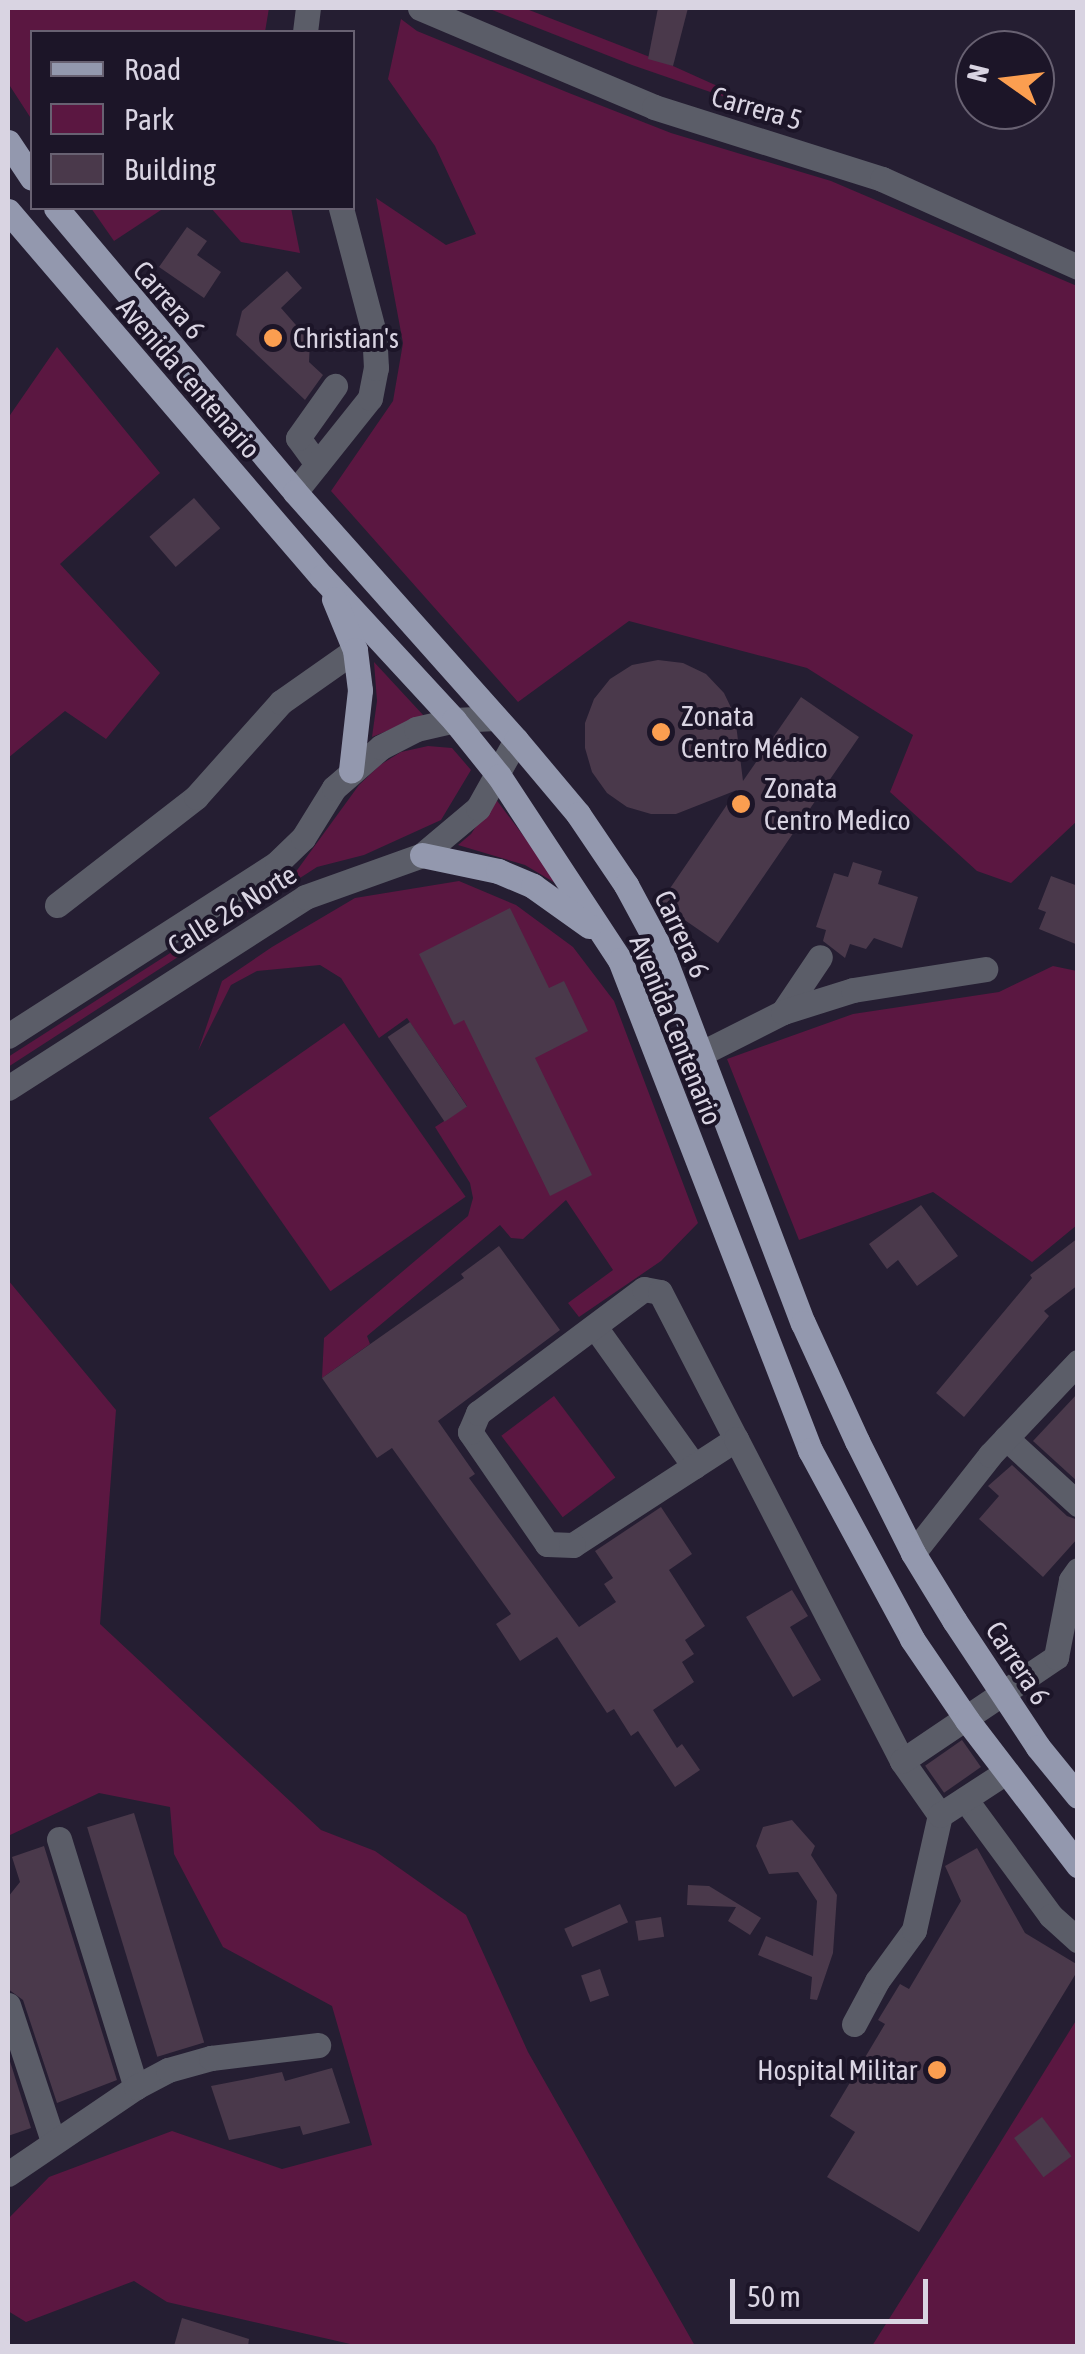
<!DOCTYPE html>
<html>
<head>
<meta charset="utf-8">
<style>
	body { margin:0 }
	#map { position:relative; width:1085px; height:2354px; overflow:hidden; background:#251e32; font-family:"Asap Condensed",sans-serif }
	div>[style] { position:absolute }
	[style*='--x'] { left:calc(var(--x)*1px); top:calc(var(--y)*1px); width:calc(var(--w)*1px); rotate:calc(var(--a)*1deg) }
	.green>* { inset:0; background:#5b1741; transform-origin:0 0 }
	.building>* { inset:0; background:#4a394b; transform-origin:0 0 }
	.minor>* { height:25px; margin:-12.5px; padding:0 12.5px; transform-origin:12.5px; border-radius:12.5px; background:#5b5d68 }
	.major>* { height:25px; margin:-12.5px; padding:0 12.5px; transform-origin:12.5px; border-radius:12.5px; background:#9398ae }
	.dots>* { width:28px; height:28px; translate:-50% -50%; box-sizing:border-box; border:5px solid #1c1528; border-radius:50% }
	span { translate:-50% -50%; white-space:nowrap; text-align:center; line-height:1.15; -webkit-text-stroke:8px #1c1528; paint-order:stroke }
	.street-label { font-size:28px; color:#d9d4e2 }
	.poi-label { font-size:28px; color:#d9d4e2 }
	.left { translate:0 -50%; text-align:left }
	.right { translate:-100% -50%; text-align:right }
	.frame { position:absolute; inset:0; border:10px solid #d9d4e2; pointer-events:none }
	.legend { position:absolute; left:30px; top:30px; width:325px; height:180px; box-sizing:border-box; background:#1c1528; border:2px solid #686172; margin:0; padding:12px 18px; list-style:none; font-size:30px; color:#d9d4e2 }
	.legend li { display:flex; align-items:center; gap:20px; height:50px }
	.legend b { width:50px; border:2px solid #686172 }
	.north { position:absolute; left:955px; top:30px; width:100px; height:100px; box-sizing:border-box; background:#1c1528; border:2px solid #686172; border-radius:50%; rotate:284deg; font-size:28px; font-weight:700; line-height:40px; text-align:center; color:#d9d4e2 }
	.north::after { content:''; display:block; margin:auto; width:35px; height:45px; background:#fb9e50; clip-path:polygon(50% 0,100% 100%,50% 72%,0 100%) }
	.scale { position:absolute; left:730px; top:2279px; width:198px; height:45px; box-sizing:border-box; border:5px solid #d9d4e2; border-top:0; padding-left:12px; font-size:30px; line-height:35px; white-space:nowrap; color:#d9d4e2; -webkit-text-stroke:8px #1c1528; paint-order:stroke }
</style>
</head>
<body>
<div id="map">
	<div class="green">
		<div style="clip-path:polygon(8px 8px,269px 8px,265px 32px,32px 32px,32px 120px,8px 83px)"></div>
		<div style="clip-path:polygon(487px 8px,524px 8px,673px 66px,797px 122px,632px 65px)"></div>
		<div style="clip-path:polygon(401px 19px,417px 31px,569px 93px,671px 133px,831px 181px,1077px 286px,1077px 821px,1011px 883px,977px 871px,890px 792px,913px 735px,807px 668px,629px 621px,518px 702px,331px 491px,393px 401px,403px 343px,376px 198px,446px 245px,476px 234px,435px 146px,388px 79px)"></div>
		<div style="clip-path:polygon(91px 208px,164px 208px,114px 241px)"></div>
		<div style="clip-path:polygon(211px 208px,291px 208px,300px 253px,241px 242px)"></div>
		<div style="clip-path:polygon(57px 347px,160px 473px,60px 564px,160px 673px,106px 739px,65px 711px,8px 758px,8px 418px)"></div>
		<div style="clip-path:polygon(374px 662px,424px 716px,372px 737px,377px 701px)"></div>
		<div style="clip-path:polygon(428px 746px,452px 748px,471px 770px,441px 820px,364px 855px,317px 867px,8px 1067px,8px 1057px,295px 873px,359px 785px,380px 765px,401px 752px)"></div>
		<div style="clip-path:polygon(495px 798px,562px 887px,525px 865px,458px 845px,471px 834px)"></div>
		<div style="clip-path:polygon(459px 881px,516px 905px,573px 947px,614px 1001px,698px 1223px,661px 1261px,579px 1317px,568px 1303px,613px 1270px,566px 1200px,523px 1239px,511px 1238px,500px 1225px,367px 1336px,370px 1344px,322px 1378px,324px 1338px,468px 1216px,473px 1198px,470px 1183px,435px 1127px,467px 1106px,407px 1018px,379px 1038px,341px 978px,320px 965px,257px 971px,231px 985px,198px 1051px,222px 981px,272px 947px,355px 898px)"></div>
		<div style="clip-path:polygon(1053px 966px,1077px 971px,1077px 1225px,1032px 1262px,933px 1192px,799px 1240px,727px 1059px,853px 1014px,999px 992px)"></div>
		<div style="left:344px;top:1023px;width:212px;height:165px;rotate:55deg"></div>
		<div style="clip-path:polygon(8px 1280px,116px 1410px,100px 1624px,321px 1830px,375px 1851px,466px 1915px,528px 2052px,695px 2346px,359px 2346px,167px 2302px,134px 2281px,26px 2322px,8px 2311px,8px 2219px,49px 2177px,172px 2131px,282px 2169px,372px 2145px,332px 2006px,223px 1947px,174px 1854px,170px 1807px,99px 1793px,8px 1836px)"></div>
		<div style="left:554px;top:1396px;width:102px;height:66px;rotate:53deg"></div>
		<div style="clip-path:polygon(1077px 2019px,1077px 2346px,872px 2346px,995px 2151px)"></div>
	</div>
	<div class="building">
		<div style="clip-path:polygon(658px 8px,688px 8px,673px 66px,648px 59px)"></div>
		<div style="clip-path:polygon(187px 227px,207px 241px,197px 255px,221px 272px,204px 298px,159px 267px)"></div>
		<div style="clip-path:polygon(287px 271px,302px 288px,281px 308px,310px 341px,309px 362px,323px 375px,305px 400px,236px 335px,242px 311px)"></div>
		<div style="left:194px;top:498px;width:40px;height:59px;rotate:49deg"></div>
		<div style="clip-path:polygon(658px 660px,683px 663px,706px 674px,724px 693px,735px 716px,743px 781px,801px 697px,859px 737px,718px 943px,660px 903px,737px 790px,676px 814px,651px 814px,627px 807px,607px 793px,592px 772px,585px 748px,585px 723px,594px 699px,610px 679px,632px 665px)"></div>
		<div style="clip-path:polygon(853px 862px,882px 871px,878px 884px,918px 897px,902px 948px,874px 938px,866px 949px,850px 944px,845px 958px,823px 941px,826px 930px,816px 927px,834px 873px,848px 877px)"></div>
		<div style="clip-path:polygon(1051px 876px,1078px 886px,1078px 945px,1039px 929px,1046px 912px,1038px 909px)"></div>
		<div style="clip-path:polygon(510px 908px,549px 988px,564px 981px,588px 1031px,535px 1058px,592px 1175px,550px 1196px,464px 1020px,454px 1025px,419px 954px)"></div>
		<div style="left:410px;top:1022px;width:102px;height:27px;rotate:56deg"></div>
		<div style="clip-path:polygon(921px 1205px,958px 1256px,917px 1286px,898px 1260px,887px 1269px,869px 1244px)"></div>
		<div style="clip-path:polygon(1078px 1238px,1078px 1285px,1044px 1311px,1049px 1316px,964px 1417px,936px 1393px,1032px 1278px,1030px 1275px)"></div>
		<div style="clip-path:polygon(499px 1246px,560px 1330px,438px 1421px,475px 1474px,469px 1478px,579px 1627px,616px 1602px,604px 1584px,613px 1578px,595px 1551px,661px 1507px,692px 1554px,669px 1570px,705px 1626px,685px 1640px,694px 1654px,682px 1662px,694px 1682px,653px 1710px,677px 1748px,682px 1744px,700px 1770px,675px 1787px,638px 1731px,631px 1736px,614px 1709px,607px 1713px,557px 1637px,520px 1661px,496px 1624px,511px 1614px,392px 1448px,377px 1458px,322px 1378px,464px 1278px,461px 1274px)"></div>
		<div style="clip-path:polygon(1078px 1393px,1078px 1482px,1033px 1441px)"></div>
		<div style="clip-path:polygon(1012px 1465px,1067px 1516px,1078px 1520px,1078px 1538px,1043px 1577px,979px 1519px,999px 1496px,988px 1486px)"></div>
		<div style="clip-path:polygon(792px 1590px,808px 1616px,790px 1627px,821px 1680px,793px 1697px,746px 1617px)"></div>
		<div style="left:962px;top:1740px;width:33px;height:45px;rotate:55deg"></div>
		<div style="left:134px;top:1813px;width:240px;height:49px;rotate:73deg"></div>
		<div style="clip-path:polygon(792px 1820px,815px 1846px,811px 1855px,837px 1895px,833px 1953px,817px 2000px,810px 1999px,812px 1977px,758px 1955px,766px 1936px,813px 1956px,817px 1901px,798px 1872px,769px 1874px,756px 1846px,763px 1827px)"></div>
		<div style="clip-path:polygon(44px 1846px,117px 2080px,57px 2103px,23px 2000px,8px 1989px,8px 1897px,20px 1882px,12px 1857px)"></div>
		<div style="clip-path:polygon(977px 1848px,1025px 1933px,1078px 1965px,1078px 1970px,919px 2232px,827px 2177px,855px 2132px,830px 2116px,885px 2024px,878px 2020px,900px 1984px,909px 1989px,961px 1901px,945px 1866px)"></div>
		<div style="clip-path:polygon(688px 1885px,709px 1886px,761px 1918px,750px 1935px,728px 1921px,736px 1907px,687px 1905px)"></div>
		<div style="left:620px;top:1904px;width:20px;height:61px;rotate:66deg"></div>
		<div style="left:661px;top:1917px;width:20px;height:26px;rotate:81deg"></div>
		<div style="left:600px;top:1969px;width:28px;height:20px;rotate:71deg"></div>
		<div style="clip-path:polygon(8px 2055px,31px 2128px,8px 2136px)"></div>
		<div style="clip-path:polygon(332px 2068px,350px 2123px,303px 2135px,300px 2126px,229px 2140px,211px 2086px,282px 2072px,285px 2081px)"></div>
		<div style="left:1042px;top:2117px;width:49px;height:35px;rotate:53deg"></div>
		<div style="clip-path:polygon(182px 2318px,249px 2339px,248px 2346px,174px 2346px)"></div>
	</div>
	<div class="minor">
		<div style="--x:420;--y:8;--w:254;--a:22.9"></div>
		<div style="--x:654;--y:107;--w:239;--a:17.5"></div>
		<div style="--x:882;--y:179;--w:215;--a:24.2"></div>
		<div style="--x:305;--y:32;--w:24;--a:-83"></div>
		<div style="--x:317;--y:464;--w:32;--a:-126"></div>
		<div style="--x:298;--y:438;--w:64;--a:-54.6"></div>
		<div style="--x:295;--y:492;--w:120;--a:-51.4"></div>
		<div style="--x:370;--y:398;--w:31;--a:-79"></div>
		<div style="--x:376;--y:368;--w:35;--a:-93"></div>
		<div style="--x:374;--y:333;--w:129;--a:-104.8"></div>
		<div style="--x:57;--y:905;--w:176;--a:-37.8"></div>
		<div style="--x:196;--y:797;--w:127;--a:-48.2"></div>
		<div style="--x:281;--y:702;--w:90;--a:-35.1"></div>
		<div style="--x:783;--y:1012;--w:66;--a:-56.1"></div>
		<div style="--x:8;--y:1036;--w:320;--a:-32.7"></div>
		<div style="--x:277;--y:863;--w:36;--a:-44"></div>
		<div style="--x:303;--y:838;--w:59;--a:-58.2"></div>
		<div style="--x:334;--y:788;--w:62;--a:-41.1"></div>
		<div style="--x:381;--y:747;--w:39;--a:-27"></div>
		<div style="--x:416;--y:729;--w:39;--a:-13"></div>
		<div style="--x:454;--y:720;--w:42;--a:-2.7"></div>
		<div style="--x:700;--y:1054;--w:93;--a:-26.8"></div>
		<div style="--x:783;--y:1012;--w:73;--a:-17.4"></div>
		<div style="--x:853;--y:990;--w:134;--a:-9"></div>
		<div style="--x:8;--y:1088;--w:353;--a:-32.7"></div>
		<div style="--x:305;--y:897;--w:124;--a:-19.7"></div>
		<div style="--x:422;--y:855;--w:73;--a:-40"></div>
		<div style="--x:478;--y:808;--w:78;--a:-60.8"></div>
		<div style="--x:595;--y:1327;--w:171;--a:54.5"></div>
		<div style="--x:1006;--y:1438;--w:98;--a:42.5"></div>
		<div style="--x:736;--y:1439;--w:194;--a:147"></div>
		<div style="--x:573;--y:1545;--w:26;--a:-178"></div>
		<div style="--x:547;--y:1544;--w:136;--a:-124.5"></div>
		<div style="--x:470;--y:1432;--w:21;--a:-67"></div>
		<div style="--x:478;--y:1413;--w:207;--a:-36.8"></div>
		<div style="--x:644;--y:1289;--w:16;--a:11"></div>
		<div style="--x:660;--y:1292;--w:165;--a:62.7"></div>
		<div style="--x:736;--y:1439;--w:362;--a:62.7"></div>
		<div style="--x:902;--y:1761;--w:66;--a:54.9"></div>
		<div style="--x:913;--y:1553;--w:125;--a:-51.8"></div>
		<div style="--x:990;--y:1455;--w:128;--a:-46.6"></div>
		<div style="--x:902;--y:1761;--w:186;--a:-34"></div>
		<div style="--x:1056;--y:1657;--w:78;--a:-79"></div>
		<div style="--x:1071;--y:1580;--w:12;--a:-55"></div>
		<div style="--x:965;--y:1799;--w:145;--a:53.7"></div>
		<div style="--x:1051;--y:1916;--w:36;--a:42"></div>
		<div style="--x:59;--y:1839;--w:260;--a:72.8"></div>
		<div style="--x:8;--y:2005;--w:143;--a:71.7"></div>
		<div style="--x:854;--y:2024;--w:49;--a:-61.9"></div>
		<div style="--x:877;--y:1981;--w:63;--a:-54"></div>
		<div style="--x:914;--y:1930;--w:118;--a:-77.3"></div>
		<div style="--x:940;--y:1815;--w:79;--a:-33.1"></div>
		<div style="--x:8;--y:2174;--w:155;--a:-34.2"></div>
		<div style="--x:136;--y:2087;--w:36;--a:-28"></div>
		<div style="--x:168;--y:2070;--w:45;--a:-15.6"></div>
		<div style="--x:211;--y:2058;--w:108;--a:-6.9"></div>
	</div>
	<div class="major">
		<div style="--x:8;--y:142;--w:43;--a:56.3"></div>
		<div style="--x:56;--y:208;--w:371;--a:49.9"></div>
		<div style="--x:295;--y:492;--w:332;--a:48.3"></div>
		<div style="--x:516;--y:740;--w:97;--a:50"></div>
		<div style="--x:578;--y:814;--w:86;--a:55.9"></div>
		<div style="--x:626;--y:885;--w:74;--a:61.7"></div>
		<div style="--x:661;--y:950;--w:399;--a:69.2"></div>
		<div style="--x:803;--y:1323;--w:130;--a:65.4"></div>
		<div style="--x:857;--y:1441;--w:125;--a:63.4"></div>
		<div style="--x:913;--y:1553;--w:79;--a:58.5"></div>
		<div style="--x:954;--y:1620;--w:152;--a:56.5"></div>
		<div style="--x:1038;--y:1747;--w:63;--a:50.8"></div>
		<div style="--x:8;--y:211;--w:482;--a:49.4"></div>
		<div style="--x:322;--y:577;--w:195;--a:47.3"></div>
		<div style="--x:454;--y:720;--w:72;--a:51.2"></div>
		<div style="--x:499;--y:776;--w:220;--a:56.7"></div>
		<div style="--x:620;--y:960;--w:526;--a:68.81"></div>
		<div style="--x:810;--y:1450;--w:215;--a:61.6"></div>
		<div style="--x:912;--y:1639;--w:98;--a:55.8"></div>
		<div style="--x:967;--y:1720;--w:183;--a:52.6"></div>
		<div style="--x:334;--y:599;--w:55;--a:67.6"></div>
		<div style="--x:355;--y:650;--w:40;--a:82.9"></div>
		<div style="--x:360;--y:690;--w:81;--a:96.4"></div>
		<div style="--x:422;--y:855;--w:78;--a:11.9"></div>
		<div style="--x:498;--y:871;--w:38;--a:23"></div>
		<div style="--x:533;--y:886;--w:69;--a:35.5"></div>
	</div>
	<div class="dots">
		<div style="left:273px;top:338px;background:#fb9e50"></div>
		<div style="left:661px;top:732px;background:#fb9e50"></div>
		<div style="left:741px;top:804px;background:#fb9e50"></div>
		<div style="left:937px;top:2070px;background:#fb9e50"></div>
	</div>
	<div class="street-label">
		<span style="left:757px;top:108px;rotate:16deg">Carrera 5</span>
		<span style="left:169px;top:300px;rotate:49deg">Carrera 6</span>
		<span style="left:189px;top:378px;rotate:49deg">Avenida Centenario</span>
		<span style="left:232px;top:910px;rotate:-32deg">Calle 26 Norte</span>
		<span style="left:682px;top:934px;rotate:65deg">Carrera 6</span>
		<span style="left:676px;top:1030px;rotate:68deg">Avenida Centenario</span>
		<span style="left:1018px;top:1663px;rotate:57deg">Carrera 6</span>
	</div>
	<div class="poi-label">
		<span class="left" style="left:293px;top:338px">Christian's</span>
		<span class="left" style="left:681px;top:732px">Zonata<br>Centro Médico</span>
		<span class="left" style="left:764px;top:804px">Zonata<br>Centro Medico</span>
		<span class="right" style="left:917px;top:2070px">Hospital Militar</span>
	</div>
	<div class="frame"></div>
	<ul class="legend">
	<li><b style="height:12px;background:#9398ae"></b>Road</li>
	<li><b style="height:28px;background:#5b1741"></b>Park</li>
	<li><b style="height:28px;background:#4a394b"></b>Building</li>
	</ul>
	<div class="north">N</div>
	<div class="scale">50 m</div>
</div>
</body>
</html>
